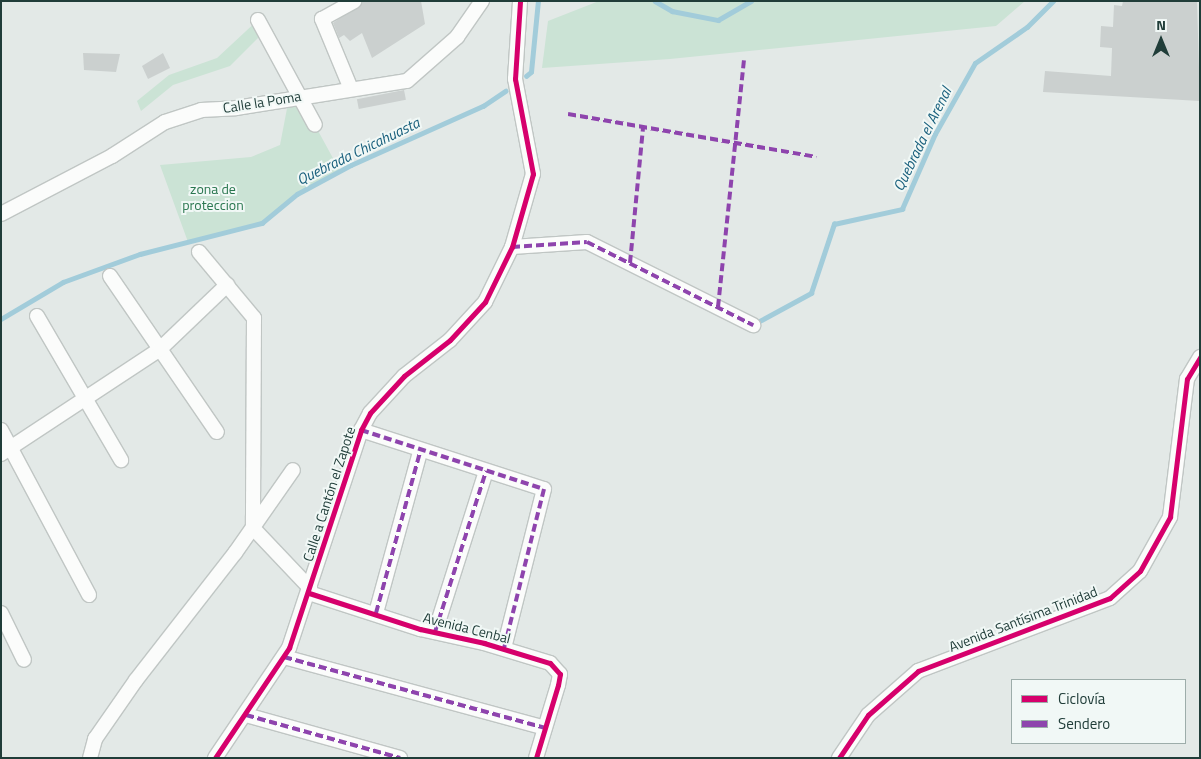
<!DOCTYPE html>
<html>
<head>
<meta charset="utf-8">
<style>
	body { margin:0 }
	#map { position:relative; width:1201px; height:759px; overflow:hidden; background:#e3e9e7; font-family:"Titillium Web",sans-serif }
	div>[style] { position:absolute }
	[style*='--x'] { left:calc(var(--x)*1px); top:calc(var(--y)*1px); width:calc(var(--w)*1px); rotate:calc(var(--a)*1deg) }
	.green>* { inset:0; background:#cbe3d5 }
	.stream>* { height:4.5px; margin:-2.25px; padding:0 2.25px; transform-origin:2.25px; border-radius:2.25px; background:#a2ccda }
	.building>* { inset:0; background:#cbd0cf; transform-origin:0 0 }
	.roads { filter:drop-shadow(1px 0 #c0c6c4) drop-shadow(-1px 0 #c0c6c4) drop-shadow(0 1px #c0c6c4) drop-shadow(0 -1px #c0c6c4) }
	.minor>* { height:14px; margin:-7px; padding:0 7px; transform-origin:7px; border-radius:7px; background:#fbfcfb }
	.quiet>* { height:4px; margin-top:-2px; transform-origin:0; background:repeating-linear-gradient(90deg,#8e44ad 0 8px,transparent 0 12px) }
	.cycleway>* { height:5px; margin:-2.5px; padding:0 2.5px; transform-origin:2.5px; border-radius:2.5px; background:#d6006c }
	span { translate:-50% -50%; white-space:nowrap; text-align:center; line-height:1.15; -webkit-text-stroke:4px #f1f8f6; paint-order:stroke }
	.street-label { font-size:14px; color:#203d39 }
	.park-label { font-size:14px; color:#29764f }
	.water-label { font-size:15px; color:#185f7c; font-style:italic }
	.frame { position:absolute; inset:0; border:2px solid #203d39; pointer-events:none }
	.legend { position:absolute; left:1011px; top:679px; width:175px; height:65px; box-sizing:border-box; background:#f1f8f6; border:1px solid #9dadaa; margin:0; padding:6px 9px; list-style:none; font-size:15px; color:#203d39 }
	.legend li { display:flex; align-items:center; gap:10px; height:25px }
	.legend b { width:25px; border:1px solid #9dadaa }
	.north { position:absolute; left:1136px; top:15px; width:50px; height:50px; -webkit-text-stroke:4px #f1f8f6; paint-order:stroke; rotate:0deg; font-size:14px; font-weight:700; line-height:20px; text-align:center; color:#203d39 }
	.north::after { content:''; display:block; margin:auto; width:18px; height:22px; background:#203d39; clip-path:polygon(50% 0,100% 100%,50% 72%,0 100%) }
</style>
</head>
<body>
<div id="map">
	<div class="green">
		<div style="clip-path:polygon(599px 1px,1025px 1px,996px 26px,670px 59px,542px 68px,548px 21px)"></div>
		<div style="clip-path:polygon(258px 20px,262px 34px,230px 66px,173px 85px,141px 111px,137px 101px,169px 75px,217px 58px)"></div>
		<div style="clip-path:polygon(299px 96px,340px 171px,297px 194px,259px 224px,188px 242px,160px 165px,251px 157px,280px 145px,289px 98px)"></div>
	</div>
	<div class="stream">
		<div style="--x:655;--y:1;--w:20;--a:30"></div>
		<div style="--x:672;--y:11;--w:47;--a:11.1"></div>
		<div style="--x:718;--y:20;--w:38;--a:-30"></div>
		<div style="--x:526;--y:76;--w:6;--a:-39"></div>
		<div style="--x:531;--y:72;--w:71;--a:-84.4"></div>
		<div style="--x:1;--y:319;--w:72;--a:-30.8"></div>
		<div style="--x:63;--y:282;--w:82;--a:-20"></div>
		<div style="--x:140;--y:254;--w:126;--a:-14.3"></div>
		<div style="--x:262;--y:223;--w:45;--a:-39.6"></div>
		<div style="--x:297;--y:194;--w:61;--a:-28.2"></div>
		<div style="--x:351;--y:165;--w:145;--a:-24.1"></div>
		<div style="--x:483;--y:106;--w:27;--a:-34"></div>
		<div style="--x:754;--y:324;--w:65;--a:-28.5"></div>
		<div style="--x:811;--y:293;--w:73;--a:-71.6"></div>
		<div style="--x:834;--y:224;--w:70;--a:-12.4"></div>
		<div style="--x:902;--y:209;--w:82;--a:-66.3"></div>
		<div style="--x:935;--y:134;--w:81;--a:-60.6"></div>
		<div style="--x:975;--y:63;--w:63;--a:-34.7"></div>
		<div style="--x:1027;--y:27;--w:37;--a:-45"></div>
	</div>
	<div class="building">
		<div style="clip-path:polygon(364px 1px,421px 1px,425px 24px,372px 58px,362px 33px,350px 41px,344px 35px,339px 38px,333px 23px)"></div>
		<div style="clip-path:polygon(1123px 1px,1197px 1px,1200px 101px,1043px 92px,1045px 71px,1111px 76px,1112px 48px,1100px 47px,1101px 26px,1113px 27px,1114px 5px,1122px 6px)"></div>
		<div style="clip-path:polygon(83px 53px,120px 54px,116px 72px,84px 70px)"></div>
		<div style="clip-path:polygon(163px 53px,170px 68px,148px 79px,142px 66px)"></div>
		<div style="left:404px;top:90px;width:10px;height:48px;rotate:79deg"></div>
	</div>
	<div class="roads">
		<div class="minor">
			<div style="--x:258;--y:20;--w:119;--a:61.5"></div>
			<div style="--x:351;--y:89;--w:76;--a:-112.5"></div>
			<div style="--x:322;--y:19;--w:37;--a:-29"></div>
			<div style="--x:1;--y:214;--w:125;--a:-27.6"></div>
			<div style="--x:112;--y:156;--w:63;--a:-32.7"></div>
			<div style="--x:165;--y:122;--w:38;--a:-18"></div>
			<div style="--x:201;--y:110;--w:35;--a:-3"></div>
			<div style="--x:236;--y:108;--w:173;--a:-9"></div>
			<div style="--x:407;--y:81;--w:67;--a:-41.3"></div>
			<div style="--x:457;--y:37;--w:44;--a:-55.2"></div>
			<div style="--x:512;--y:247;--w:75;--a:-3.8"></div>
			<div style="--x:587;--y:242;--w:186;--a:26.6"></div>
			<div style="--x:199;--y:252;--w:86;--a:50.2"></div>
			<div style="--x:254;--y:318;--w:210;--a:90.3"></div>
			<div style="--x:253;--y:528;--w:83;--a:46.5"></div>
			<div style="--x:110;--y:276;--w:189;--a:55.6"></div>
			<div style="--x:37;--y:316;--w:167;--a:59.7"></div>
			<div style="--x:1;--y:430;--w:187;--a:61.9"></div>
			<div style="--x:361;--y:430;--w:192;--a:17.9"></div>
			<div style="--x:544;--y:489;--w:164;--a:104.1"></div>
			<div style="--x:1;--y:454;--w:191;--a:-33.4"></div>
			<div style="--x:160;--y:349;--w:93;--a:-43.7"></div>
			<div style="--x:309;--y:593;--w:117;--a:18"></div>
			<div style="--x:420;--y:629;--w:66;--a:12.3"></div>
			<div style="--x:484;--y:643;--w:69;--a:16.9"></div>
			<div style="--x:550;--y:663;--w:15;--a:48"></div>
			<div style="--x:560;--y:674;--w:11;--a:100"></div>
			<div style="--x:558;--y:685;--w:76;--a:106.8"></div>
			<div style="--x:1;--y:613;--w:52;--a:63.9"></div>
			<div style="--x:376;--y:613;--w:167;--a:-74.7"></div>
			<div style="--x:435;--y:632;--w:169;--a:-72.4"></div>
			<div style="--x:284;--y:657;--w:270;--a:15.2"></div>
			<div style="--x:246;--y:715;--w:160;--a:15.6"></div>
			<div style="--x:90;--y:758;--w:20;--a:-75"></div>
			<div style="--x:95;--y:739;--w:72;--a:-55.2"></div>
			<div style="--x:136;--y:680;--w:161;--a:-52.1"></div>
			<div style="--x:235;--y:553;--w:101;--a:-55.1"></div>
			<div style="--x:215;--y:758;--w:133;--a:-56.1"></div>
			<div style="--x:289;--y:648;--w:230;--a:-71.7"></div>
			<div style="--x:361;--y:430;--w:19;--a:-62"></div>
			<div style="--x:370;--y:413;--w:50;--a:-47.4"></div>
			<div style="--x:404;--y:376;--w:58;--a:-38"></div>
			<div style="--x:450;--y:340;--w:52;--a:-47.4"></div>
			<div style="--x:485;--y:302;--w:61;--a:-63.9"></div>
			<div style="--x:512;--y:247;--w:76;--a:-74"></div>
			<div style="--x:533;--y:174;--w:97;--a:-100.7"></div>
			<div style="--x:515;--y:79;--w:78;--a:-86.3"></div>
			<div style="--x:839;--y:758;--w:52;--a:-56"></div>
			<div style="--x:868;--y:715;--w:67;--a:-41.3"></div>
			<div style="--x:918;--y:671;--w:205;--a:-20.8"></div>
			<div style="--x:1110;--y:598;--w:40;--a:-42"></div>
			<div style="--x:1140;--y:571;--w:62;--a:-60.9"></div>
			<div style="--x:1170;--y:517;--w:139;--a:-83"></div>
			<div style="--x:1187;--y:379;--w:26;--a:-59"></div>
		</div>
	</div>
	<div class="quiet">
		<div style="--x:568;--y:114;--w:252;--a:9.8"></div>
		<div style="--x:512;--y:247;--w:75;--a:-3.8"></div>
		<div style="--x:587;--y:242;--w:186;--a:26.6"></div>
		<div style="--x:630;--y:263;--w:137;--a:-84.5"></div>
		<div style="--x:718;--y:307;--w:249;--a:-84"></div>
		<div style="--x:361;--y:430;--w:192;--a:17.9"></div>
		<div style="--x:544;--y:489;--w:164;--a:104.1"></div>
		<div style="--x:376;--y:613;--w:167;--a:-74.7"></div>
		<div style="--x:435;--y:632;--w:169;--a:-72.4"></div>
		<div style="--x:284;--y:657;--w:270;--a:15.2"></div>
		<div style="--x:246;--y:715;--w:160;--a:15.6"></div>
	</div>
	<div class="cycleway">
		<div style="--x:309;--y:593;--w:117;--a:18"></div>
		<div style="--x:420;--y:629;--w:66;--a:12.3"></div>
		<div style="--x:484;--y:643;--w:69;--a:16.9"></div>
		<div style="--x:550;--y:663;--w:15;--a:48"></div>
		<div style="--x:560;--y:674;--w:11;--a:100"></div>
		<div style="--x:558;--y:685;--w:76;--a:106.8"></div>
		<div style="--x:215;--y:758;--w:133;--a:-56.1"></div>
		<div style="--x:289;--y:648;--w:230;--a:-71.7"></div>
		<div style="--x:361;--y:430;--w:19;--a:-62"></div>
		<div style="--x:370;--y:413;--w:50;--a:-47.4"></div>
		<div style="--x:404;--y:376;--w:58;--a:-38"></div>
		<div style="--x:450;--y:340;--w:52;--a:-47.4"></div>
		<div style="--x:485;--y:302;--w:61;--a:-63.9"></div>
		<div style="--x:512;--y:247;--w:76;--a:-74"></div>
		<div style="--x:533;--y:174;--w:97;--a:-100.7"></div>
		<div style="--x:515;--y:79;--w:78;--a:-86.3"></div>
		<div style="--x:839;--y:758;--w:52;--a:-56"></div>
		<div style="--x:868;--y:715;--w:67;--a:-41.3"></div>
		<div style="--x:918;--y:671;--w:205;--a:-20.8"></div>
		<div style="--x:1110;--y:598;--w:40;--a:-42"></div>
		<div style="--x:1140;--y:571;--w:62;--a:-60.9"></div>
		<div style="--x:1170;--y:517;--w:139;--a:-83"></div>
		<div style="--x:1187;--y:379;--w:26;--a:-59"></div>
	</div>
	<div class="street-label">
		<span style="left:262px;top:102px;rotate:-9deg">Calle la Poma</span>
		<span style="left:329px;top:494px;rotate:-72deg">Calle a Cantón el Zapote</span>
		<span style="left:1023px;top:619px;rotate:-21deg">Avenida Santísima Trinidad</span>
		<span style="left:467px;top:628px;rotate:14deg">Avenida Cenbal</span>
	</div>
	<div class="park-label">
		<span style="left:213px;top:197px">zona de<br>proteccion</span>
	</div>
	<div class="water-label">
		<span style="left:922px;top:139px;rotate:-64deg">Quebrada el Arenal</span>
		<span style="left:358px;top:151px;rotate:-26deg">Quebrada Chicahuasta</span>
	</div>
	<div class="frame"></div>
	<ul class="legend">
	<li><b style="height:6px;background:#d6006c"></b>Ciclovía</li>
	<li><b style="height:6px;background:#8e44ad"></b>Sendero</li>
	</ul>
	<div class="north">N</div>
</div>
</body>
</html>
